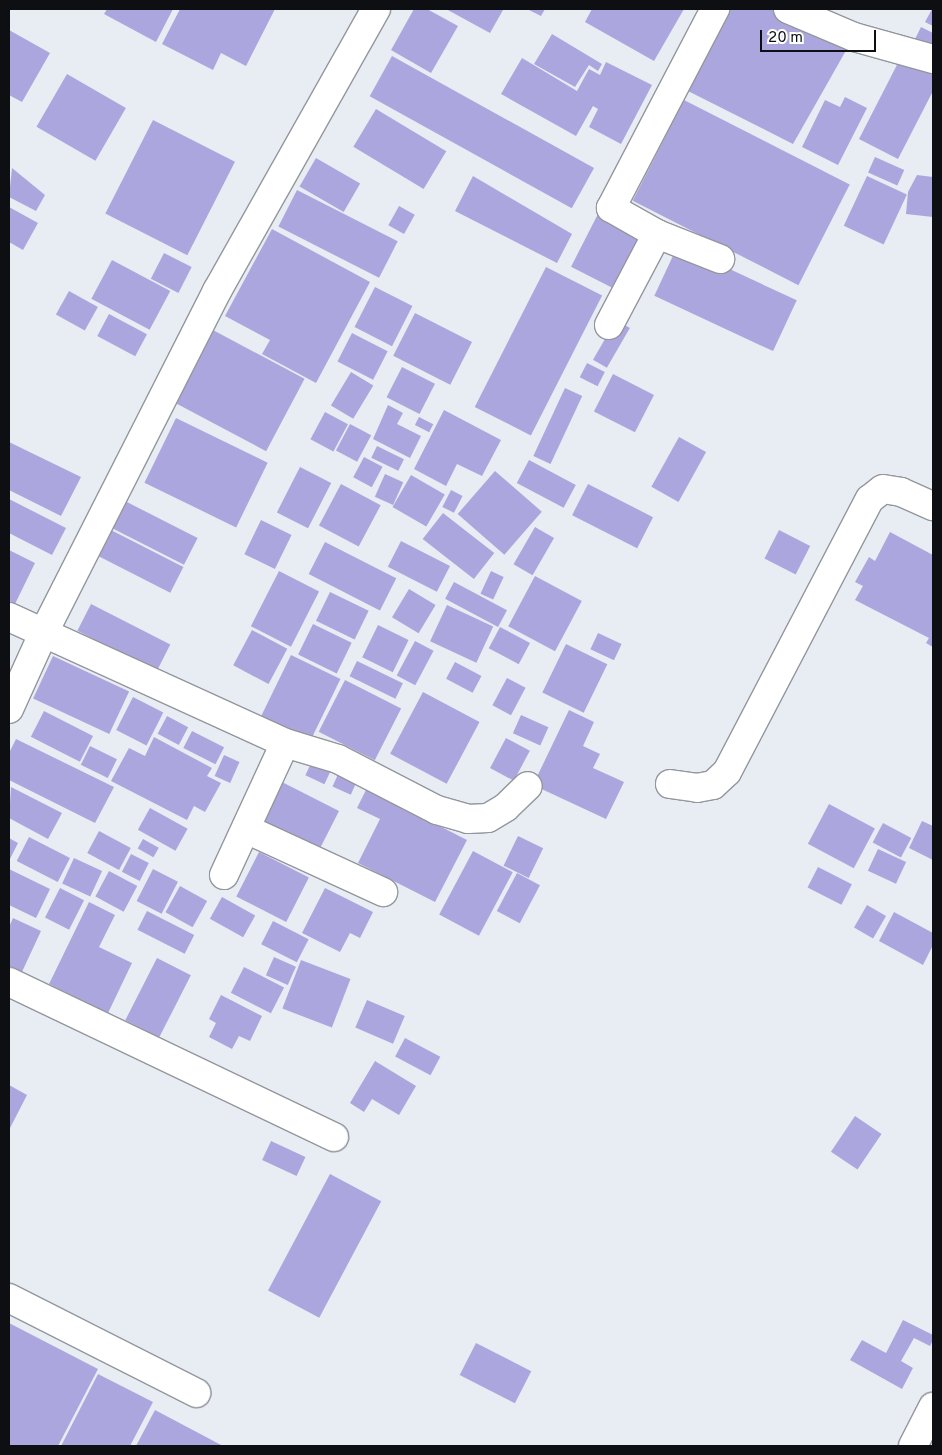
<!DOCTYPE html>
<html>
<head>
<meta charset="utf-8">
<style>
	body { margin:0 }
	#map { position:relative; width:942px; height:1455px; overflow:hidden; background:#e8ecf3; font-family:Overpass,sans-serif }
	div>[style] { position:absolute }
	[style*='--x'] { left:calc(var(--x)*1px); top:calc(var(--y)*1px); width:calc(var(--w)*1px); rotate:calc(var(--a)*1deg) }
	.building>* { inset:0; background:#aca6df; transform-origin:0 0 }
	.roads { filter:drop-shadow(1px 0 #93979d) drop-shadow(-1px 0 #93979d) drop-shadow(0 1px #93979d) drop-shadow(0 -1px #93979d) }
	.minor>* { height:28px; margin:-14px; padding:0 14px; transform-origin:14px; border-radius:14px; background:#fff }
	span { translate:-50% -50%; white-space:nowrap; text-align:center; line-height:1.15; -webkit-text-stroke:4px #fff; paint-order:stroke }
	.frame { position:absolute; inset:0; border:10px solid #0e0f12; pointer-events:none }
	.scale { position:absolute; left:760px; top:30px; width:116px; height:22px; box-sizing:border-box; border:2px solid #0e0f12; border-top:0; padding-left:6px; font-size:15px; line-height:18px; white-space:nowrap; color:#0e0f12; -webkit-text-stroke:4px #fff; paint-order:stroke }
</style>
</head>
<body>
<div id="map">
	<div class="building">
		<div style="clip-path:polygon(107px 9px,173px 9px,156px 42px,104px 14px)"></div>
		<div style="clip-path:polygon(180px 9px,275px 9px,246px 66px,221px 53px,213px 70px,162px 44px)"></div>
		<div style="clip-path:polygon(414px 9px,427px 9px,458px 26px,431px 73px,391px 50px)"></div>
		<div style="clip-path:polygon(446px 9px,501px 9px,503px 10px,490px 33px)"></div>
		<div style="clip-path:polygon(527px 9px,545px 9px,541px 16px)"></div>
		<div style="clip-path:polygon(592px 9px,684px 9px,654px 61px,585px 22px)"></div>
		<div style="clip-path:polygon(722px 9px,774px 9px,848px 47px,793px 144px,682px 88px)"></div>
		<div style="clip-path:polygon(932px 9px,933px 9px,933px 26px,925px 22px)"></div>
		<div style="clip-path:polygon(921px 27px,933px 33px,933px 49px,912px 45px)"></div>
		<div style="clip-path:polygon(9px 30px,50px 53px,22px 102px,9px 95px)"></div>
		<div style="clip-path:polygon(552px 34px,602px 64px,598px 71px,589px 65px,575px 87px,534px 64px)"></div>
		<div style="left:392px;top:56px;width:231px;height:46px;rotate:29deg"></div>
		<div style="clip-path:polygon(901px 57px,933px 74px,933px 91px,898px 159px,859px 139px)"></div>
		<div style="clip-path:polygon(522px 58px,577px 91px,589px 69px,600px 75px,606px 62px,652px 85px,621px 144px,589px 127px,598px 109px,593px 106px,576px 136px,501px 94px)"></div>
		<div style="left:67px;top:74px;width:68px;height:61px;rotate:30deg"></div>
		<div style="clip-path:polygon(845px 97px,867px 108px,838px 165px,802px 147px,825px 100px,840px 107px)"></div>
		<div style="left:684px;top:100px;width:186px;height:113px;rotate:27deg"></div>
		<div style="left:376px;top:109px;width:82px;height:44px;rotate:31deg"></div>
		<div style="left:153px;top:120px;width:92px;height:105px;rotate:27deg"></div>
		<div style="left:875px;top:157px;width:32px;height:17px;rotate:24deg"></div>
		<div style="left:316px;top:158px;width:51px;height:33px;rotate:30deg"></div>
		<div style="clip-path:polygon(12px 168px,45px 195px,36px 211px,9px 197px)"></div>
		<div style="clip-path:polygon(917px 175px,933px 177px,933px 217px,906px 214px,908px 192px)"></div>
		<div style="clip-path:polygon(473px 176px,572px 234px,557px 263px,455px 211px)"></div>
		<div style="left:867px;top:176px;width:44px;height:55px;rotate:25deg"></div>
		<div style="left:297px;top:190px;width:113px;height:41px;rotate:27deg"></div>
		<div style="left:399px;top:206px;width:18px;height:22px;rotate:29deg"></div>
		<div style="clip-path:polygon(9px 207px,38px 223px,23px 250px,9px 242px)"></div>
		<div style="left:601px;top:208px;width:55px;height:66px;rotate:27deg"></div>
		<div style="clip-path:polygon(272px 229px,370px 282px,316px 383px,262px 354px,270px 340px,225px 316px)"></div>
		<div style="left:678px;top:245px;width:131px;height:56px;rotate:25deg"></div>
		<div style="left:164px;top:253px;width:31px;height:29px;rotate:27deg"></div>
		<div style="left:112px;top:260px;width:66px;height:44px;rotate:28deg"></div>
		<div style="left:546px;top:267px;width:63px;height:157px;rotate:27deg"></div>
		<div style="left:375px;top:287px;width:42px;height:45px;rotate:27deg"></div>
		<div style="left:69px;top:291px;width:33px;height:27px;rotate:29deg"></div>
		<div style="left:415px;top:313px;width:64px;height:48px;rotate:27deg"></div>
		<div style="left:109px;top:314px;width:43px;height:25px;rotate:28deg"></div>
		<div style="left:616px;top:320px;width:16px;height:46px;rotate:30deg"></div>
		<div style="left:211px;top:329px;width:106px;height:82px;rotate:28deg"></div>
		<div style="left:352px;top:333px;width:40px;height:32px;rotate:27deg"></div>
		<div style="left:587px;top:363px;width:20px;height:16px;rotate:27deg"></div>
		<div style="left:402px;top:367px;width:37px;height:34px;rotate:27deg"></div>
		<div style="left:351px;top:372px;width:26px;height:39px;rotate:31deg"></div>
		<div style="left:613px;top:374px;width:46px;height:42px;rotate:27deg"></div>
		<div style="left:565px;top:388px;width:19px;height:75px;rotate:25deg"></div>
		<div style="clip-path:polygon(388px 405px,403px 413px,397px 424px,421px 436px,410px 458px,373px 439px)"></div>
		<div style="clip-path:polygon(444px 410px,501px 440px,482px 476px,457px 464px,446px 486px,414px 469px)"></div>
		<div style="left:325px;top:412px;width:26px;height:31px;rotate:28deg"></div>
		<div style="left:419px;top:417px;width:16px;height:9px;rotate:27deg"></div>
		<div style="left:176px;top:418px;width:102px;height:72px;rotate:26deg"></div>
		<div style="left:350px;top:424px;width:24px;height:30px;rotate:28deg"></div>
		<div style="left:679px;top:437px;width:31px;height:57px;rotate:29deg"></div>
		<div style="clip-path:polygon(9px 442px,81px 477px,61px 516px,9px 490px)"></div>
		<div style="left:377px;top:446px;width:30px;height:13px;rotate:26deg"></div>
		<div style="left:364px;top:457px;width:21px;height:23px;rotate:28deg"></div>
		<div style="left:529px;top:460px;width:53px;height:26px;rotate:28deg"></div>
		<div style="left:300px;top:467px;width:35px;height:51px;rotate:27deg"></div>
		<div style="left:495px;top:471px;width:62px;height:57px;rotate:41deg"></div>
		<div style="left:385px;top:474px;width:20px;height:25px;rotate:24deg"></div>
		<div style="left:411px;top:475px;width:39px;height:37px;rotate:30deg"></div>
		<div style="left:341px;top:484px;width:45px;height:47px;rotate:28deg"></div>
		<div style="left:588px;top:484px;width:73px;height:35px;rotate:27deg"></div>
		<div style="left:451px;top:490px;width:13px;height:19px;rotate:27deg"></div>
		<div style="clip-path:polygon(9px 499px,66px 528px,52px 555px,9px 533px)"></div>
		<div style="left:121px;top:499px;width:86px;height:30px;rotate:27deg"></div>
		<div style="left:443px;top:513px;width:65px;height:33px;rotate:38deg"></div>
		<div style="left:261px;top:520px;width:34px;height:38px;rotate:26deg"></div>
		<div style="left:105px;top:527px;width:88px;height:29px;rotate:27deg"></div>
		<div style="left:535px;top:527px;width:22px;height:43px;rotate:30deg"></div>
		<div style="left:779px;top:530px;width:35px;height:32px;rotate:27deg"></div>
		<div style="clip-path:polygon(890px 532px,933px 555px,933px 647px,926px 643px,929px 638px,855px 600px,863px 586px,855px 582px,869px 557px,875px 561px)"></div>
		<div style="left:401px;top:541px;width:55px;height:29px;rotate:27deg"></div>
		<div style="left:325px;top:542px;width:80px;height:36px;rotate:27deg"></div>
		<div style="clip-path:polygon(9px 550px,35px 563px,15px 604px,9px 601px)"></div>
		<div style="left:279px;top:571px;width:45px;height:62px;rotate:27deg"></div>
		<div style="left:491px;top:571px;width:14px;height:25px;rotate:25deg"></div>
		<div style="left:535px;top:576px;width:53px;height:57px;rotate:28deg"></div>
		<div style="left:454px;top:582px;width:60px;height:19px;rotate:28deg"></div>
		<div style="left:409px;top:589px;width:31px;height:33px;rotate:31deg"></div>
		<div style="left:330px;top:592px;width:43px;height:32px;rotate:26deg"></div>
		<div style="left:91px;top:604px;width:89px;height:30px;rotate:27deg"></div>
		<div style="left:447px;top:605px;width:51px;height:40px;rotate:25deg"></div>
		<div style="left:313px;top:624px;width:43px;height:34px;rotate:26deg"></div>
		<div style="left:378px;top:625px;width:34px;height:36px;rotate:26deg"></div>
		<div style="left:500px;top:627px;width:34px;height:24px;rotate:28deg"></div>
		<div style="left:252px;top:630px;width:40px;height:40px;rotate:28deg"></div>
		<div style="left:598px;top:633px;width:26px;height:18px;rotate:25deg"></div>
		<div style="left:415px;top:641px;width:21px;height:39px;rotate:28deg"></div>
		<div style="left:566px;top:644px;width:46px;height:54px;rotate:26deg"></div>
		<div style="left:291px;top:655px;width:55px;height:68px;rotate:26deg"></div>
		<div style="left:53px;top:656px;width:84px;height:47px;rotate:25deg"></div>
		<div style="left:357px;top:661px;width:51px;height:17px;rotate:26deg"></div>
		<div style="left:455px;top:662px;width:30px;height:19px;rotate:28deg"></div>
		<div style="left:507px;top:678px;width:21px;height:31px;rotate:28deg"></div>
		<div style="left:345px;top:680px;width:63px;height:58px;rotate:27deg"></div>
		<div style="left:423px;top:692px;width:64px;height:70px;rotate:28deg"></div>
		<div style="left:133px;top:697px;width:34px;height:37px;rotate:27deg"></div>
		<div style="clip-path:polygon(569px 710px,594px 722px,583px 746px,600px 754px,593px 768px,624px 782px,606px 819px,533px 785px)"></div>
		<div style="left:44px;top:711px;width:55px;height:29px;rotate:27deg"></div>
		<div style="left:521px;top:715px;width:30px;height:20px;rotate:24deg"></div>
		<div style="left:167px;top:716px;width:24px;height:20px;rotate:28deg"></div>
		<div style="left:192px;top:731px;width:36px;height:19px;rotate:27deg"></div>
		<div style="clip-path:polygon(154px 737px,212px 768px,207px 776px,221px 783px,205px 812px,194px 806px,187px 820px,111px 781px,129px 748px,145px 756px)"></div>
		<div style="left:506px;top:738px;width:27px;height:34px;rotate:28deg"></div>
		<div style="clip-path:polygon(16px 739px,114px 787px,95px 823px,9px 780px,9px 753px)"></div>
		<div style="left:90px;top:746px;width:30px;height:21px;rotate:26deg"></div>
		<div style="left:224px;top:755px;width:17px;height:23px;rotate:24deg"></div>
		<div style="left:313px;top:759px;width:21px;height:18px;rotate:25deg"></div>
		<div style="left:339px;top:772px;width:20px;height:16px;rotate:24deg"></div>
		<div style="left:282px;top:782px;width:64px;height:46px;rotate:27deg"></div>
		<div style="clip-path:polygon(369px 784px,407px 803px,404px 808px,467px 840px,435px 902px,358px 863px,380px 819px,357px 808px)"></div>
		<div style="clip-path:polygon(11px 787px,62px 813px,48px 839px,9px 818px)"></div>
		<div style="left:829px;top:804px;width:52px;height:45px;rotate:28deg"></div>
		<div style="left:150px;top:808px;width:43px;height:25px;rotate:29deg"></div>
		<div style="clip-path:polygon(922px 821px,933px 826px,933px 860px,909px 848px)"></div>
		<div style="left:883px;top:823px;width:32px;height:22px;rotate:28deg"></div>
		<div style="left:99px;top:831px;width:36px;height:25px;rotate:28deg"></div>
		<div style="left:518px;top:836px;width:28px;height:33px;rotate:26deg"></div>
		<div style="left:29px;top:837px;width:46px;height:27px;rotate:27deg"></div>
		<div style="clip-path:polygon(9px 838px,18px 843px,9px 861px)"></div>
		<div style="left:143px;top:839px;width:18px;height:11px;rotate:29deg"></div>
		<div style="left:878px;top:849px;width:31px;height:24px;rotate:25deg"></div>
		<div style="left:473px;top:851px;width:45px;height:72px;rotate:28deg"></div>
		<div style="left:259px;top:852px;width:56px;height:50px;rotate:27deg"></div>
		<div style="left:131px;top:854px;width:20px;height:20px;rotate:27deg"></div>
		<div style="left:74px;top:858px;width:31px;height:28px;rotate:25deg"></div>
		<div style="left:818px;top:867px;width:38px;height:23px;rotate:27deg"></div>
		<div style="clip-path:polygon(9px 869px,50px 889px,36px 918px,9px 905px)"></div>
		<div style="left:153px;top:869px;width:28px;height:36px;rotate:27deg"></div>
		<div style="left:109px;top:871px;width:32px;height:29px;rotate:28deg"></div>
		<div style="left:517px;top:873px;width:26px;height:43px;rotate:28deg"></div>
		<div style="left:180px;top:886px;width:31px;height:30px;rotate:29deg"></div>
		<div style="left:60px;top:888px;width:27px;height:33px;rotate:27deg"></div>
		<div style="clip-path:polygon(325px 888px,373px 912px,360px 938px,350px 933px,340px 952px,302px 933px)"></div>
		<div style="left:222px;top:897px;width:38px;height:25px;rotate:29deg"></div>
		<div style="clip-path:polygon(89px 902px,115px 915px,99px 947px,132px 963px,108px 1013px,49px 984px)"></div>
		<div style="left:867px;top:905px;width:22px;height:26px;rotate:30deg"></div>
		<div style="left:147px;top:911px;width:53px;height:21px;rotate:27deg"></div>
		<div style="clip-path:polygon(894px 912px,933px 933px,933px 945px,923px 965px,879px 941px)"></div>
		<div style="clip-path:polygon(13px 918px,41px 931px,21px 974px,9px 968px,9px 927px)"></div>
		<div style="left:273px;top:921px;width:40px;height:26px;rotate:27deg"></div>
		<div style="left:274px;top:957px;width:24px;height:20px;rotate:24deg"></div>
		<div style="left:157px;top:958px;width:38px;height:70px;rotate:27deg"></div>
		<div style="left:301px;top:960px;width:53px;height:52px;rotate:21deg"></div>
		<div style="left:244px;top:967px;width:45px;height:29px;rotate:27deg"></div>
		<div style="clip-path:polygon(221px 995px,262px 1016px,250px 1041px,239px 1036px,232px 1049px,209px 1037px,216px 1023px,209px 1019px)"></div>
		<div style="left:367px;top:1000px;width:41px;height:30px;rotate:23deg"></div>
		<div style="left:405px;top:1038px;width:40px;height:21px;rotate:28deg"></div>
		<div style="clip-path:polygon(375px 1061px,416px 1086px,399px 1115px,372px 1099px,364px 1112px,350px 1103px)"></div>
		<div style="clip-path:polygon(9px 1085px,27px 1095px,9px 1130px)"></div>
		<div style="left:855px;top:1116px;width:32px;height:43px;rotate:34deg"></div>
		<div style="left:271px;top:1141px;width:38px;height:21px;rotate:25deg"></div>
		<div style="left:330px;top:1174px;width:58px;height:132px;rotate:28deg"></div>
		<div style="clip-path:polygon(903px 1320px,933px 1335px,933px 1340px,930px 1346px,914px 1338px,901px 1361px,913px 1368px,902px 1389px,850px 1360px,862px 1340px,886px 1353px)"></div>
		<div style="clip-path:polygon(9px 1323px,98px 1369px,58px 1446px,9px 1446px)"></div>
		<div style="left:476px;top:1343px;width:62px;height:36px;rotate:27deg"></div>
		<div style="clip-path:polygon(98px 1374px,153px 1402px,130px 1446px,61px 1446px)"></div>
		<div style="clip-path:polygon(155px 1410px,223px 1446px,136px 1446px)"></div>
	</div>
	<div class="roads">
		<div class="minor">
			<div style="--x:788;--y:9;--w:72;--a:23"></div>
			<div style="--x:854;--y:37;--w:82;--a:15.6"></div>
			<div style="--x:657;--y:234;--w:68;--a:21.6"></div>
			<div style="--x:609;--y:325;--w:103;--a:-62.2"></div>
			<div style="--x:657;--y:234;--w:53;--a:-150.5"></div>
			<div style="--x:611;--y:208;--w:225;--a:-62.4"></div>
			<div style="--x:9;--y:617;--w:303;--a:24.5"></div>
			<div style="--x:285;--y:743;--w:55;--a:16.8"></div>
			<div style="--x:338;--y:759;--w:111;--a:27.3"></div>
			<div style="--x:437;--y:810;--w:32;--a:16"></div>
			<div style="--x:468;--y:819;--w:20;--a:-3"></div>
			<div style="--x:488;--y:818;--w:21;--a:-31"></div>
			<div style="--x:506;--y:807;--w:30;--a:-44"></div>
			<div style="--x:9;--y:709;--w:82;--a:-65.6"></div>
			<div style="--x:43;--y:634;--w:385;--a:-63.1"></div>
			<div style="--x:217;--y:291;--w:324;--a:-60.6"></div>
			<div style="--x:670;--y:784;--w:27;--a:8"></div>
			<div style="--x:697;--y:788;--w:16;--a:-11"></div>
			<div style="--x:713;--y:785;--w:19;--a:-43"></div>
			<div style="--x:727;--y:772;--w:308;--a:-62.4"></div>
			<div style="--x:870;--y:499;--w:16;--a:-38"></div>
			<div style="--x:883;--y:489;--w:18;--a:9"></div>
			<div style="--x:901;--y:492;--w:35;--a:24"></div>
			<div style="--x:246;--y:829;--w:151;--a:24.7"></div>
			<div style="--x:224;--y:875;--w:145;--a:-65.2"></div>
			<div style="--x:9;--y:982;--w:360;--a:25.5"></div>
			<div style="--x:9;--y:1298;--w:210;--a:26.9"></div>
			<div style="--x:913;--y:1446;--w:44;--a:-62.9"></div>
		</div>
	</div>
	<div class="frame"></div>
	<div class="scale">20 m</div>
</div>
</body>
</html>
